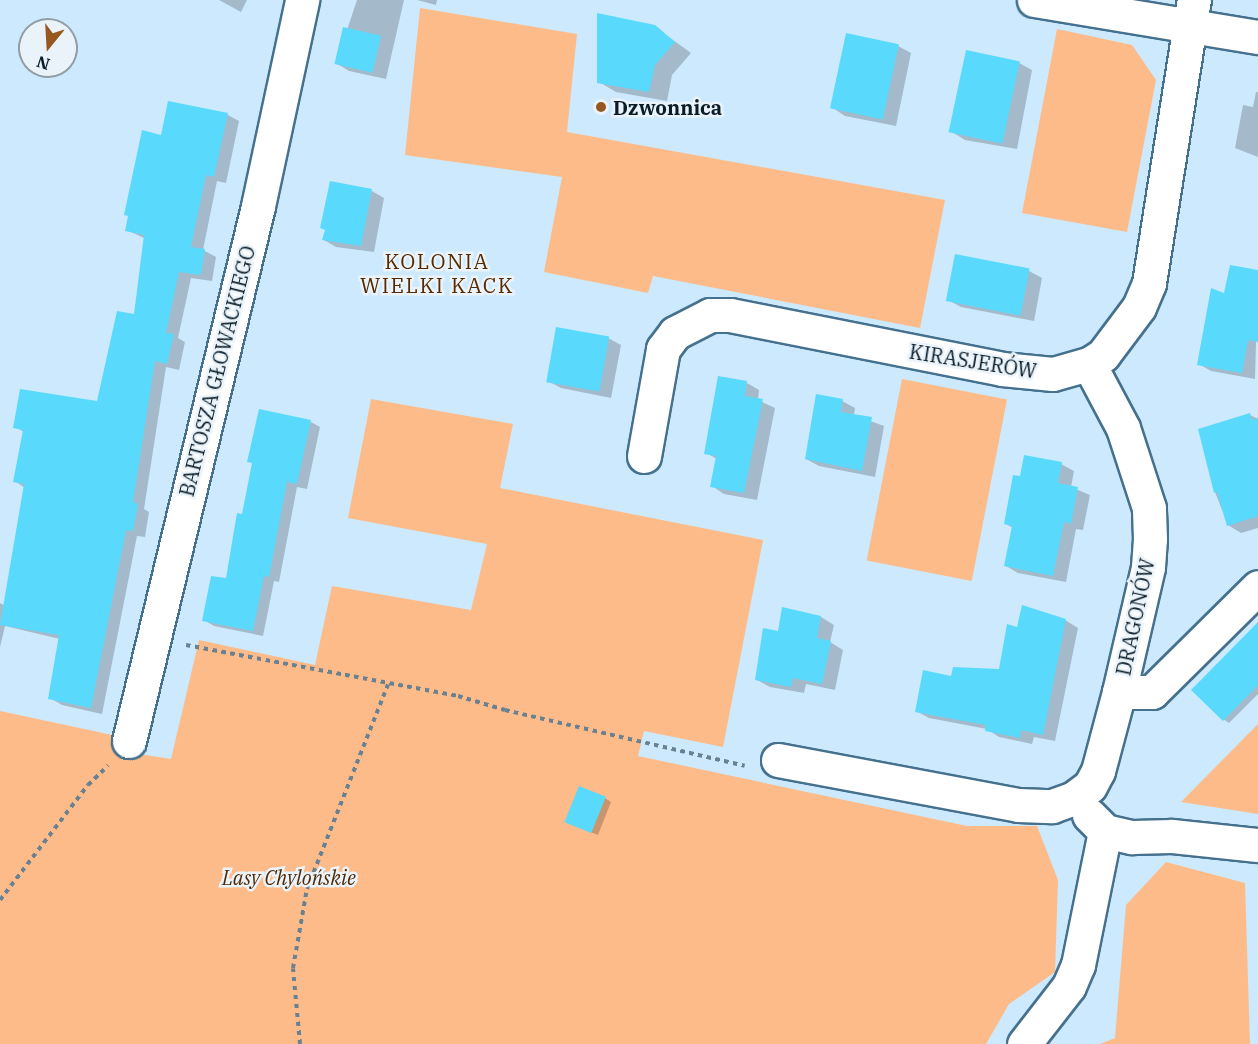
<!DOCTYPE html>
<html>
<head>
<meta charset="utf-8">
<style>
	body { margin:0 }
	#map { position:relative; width:1258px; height:1044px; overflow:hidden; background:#cde9fd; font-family:"IBM Plex Serif",serif }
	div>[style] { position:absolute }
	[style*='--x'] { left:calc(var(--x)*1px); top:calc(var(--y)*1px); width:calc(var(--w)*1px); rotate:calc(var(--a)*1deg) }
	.green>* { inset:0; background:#fdbb89; transform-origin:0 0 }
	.shadow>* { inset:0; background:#0003 }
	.building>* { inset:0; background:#59dafc; transform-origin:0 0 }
	.path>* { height:4px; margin-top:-2px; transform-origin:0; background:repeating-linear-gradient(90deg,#6a8191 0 4.5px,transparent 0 9px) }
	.roads { filter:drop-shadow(2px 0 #45718e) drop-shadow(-2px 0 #45718e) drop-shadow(0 2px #45718e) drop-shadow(0 -2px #45718e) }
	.minor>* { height:33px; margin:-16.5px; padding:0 16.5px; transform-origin:16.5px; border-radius:16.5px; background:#fff }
	.dots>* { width:16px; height:16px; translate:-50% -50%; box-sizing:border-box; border:3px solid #eaf3fa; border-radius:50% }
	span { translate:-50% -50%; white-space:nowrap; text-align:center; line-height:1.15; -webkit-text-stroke:5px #eaf3fa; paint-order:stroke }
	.poi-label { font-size:20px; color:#091c27; font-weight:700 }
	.left { translate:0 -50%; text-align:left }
	.street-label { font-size:20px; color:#091c27 }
	.park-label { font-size:20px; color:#502a06; font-style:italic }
	.neighbourhood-label { font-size:21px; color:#562b01; letter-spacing:1.5px }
	.north { position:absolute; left:18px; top:18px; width:60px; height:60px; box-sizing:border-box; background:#eaf3fa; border:2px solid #909da6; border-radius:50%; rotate:198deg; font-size:16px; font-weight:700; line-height:24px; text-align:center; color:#091c27 }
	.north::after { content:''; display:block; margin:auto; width:21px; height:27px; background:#97581f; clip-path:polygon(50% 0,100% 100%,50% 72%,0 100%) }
</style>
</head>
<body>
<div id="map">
	<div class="green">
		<div style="clip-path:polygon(420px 8px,577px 34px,567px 132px,945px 200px,920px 328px,653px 276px,648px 293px,544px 272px,562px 177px,405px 155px)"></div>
		<div style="clip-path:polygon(1057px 29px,1132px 45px,1156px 80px,1127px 232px,1022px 213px)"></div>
		<div style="left:902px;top:379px;width:107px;height:185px;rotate:11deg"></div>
		<div style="clip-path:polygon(371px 399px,513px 424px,500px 488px,763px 540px,723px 747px,644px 731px,638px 756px,967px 826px,1037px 826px,1058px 880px,1055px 972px,1009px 1004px,986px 1044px,0 1044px,0 711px,117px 736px,114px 750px,171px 759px,199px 640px,315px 665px,332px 586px,471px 610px,487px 544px,348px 518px)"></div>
		<div style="clip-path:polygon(1258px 724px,1258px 814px,1181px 802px)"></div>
		<div style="clip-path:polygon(1166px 862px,1245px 883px,1250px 1044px,1100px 1044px,1115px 1038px,1126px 905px)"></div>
	</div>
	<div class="shadow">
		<div style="clip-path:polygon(219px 0,247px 0,241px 12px)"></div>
		<div style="clip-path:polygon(357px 0,404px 0,386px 79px,349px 71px,336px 63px)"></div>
		<div style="clip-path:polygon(417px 0,437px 0,436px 5px)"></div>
		<div style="clip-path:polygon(597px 15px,655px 27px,691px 53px,672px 75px,667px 101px,616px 92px,599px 82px)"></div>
		<div style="clip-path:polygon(898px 46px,911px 53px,896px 126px,845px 116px,833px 108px)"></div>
		<div style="clip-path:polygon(1019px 63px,1032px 70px,1017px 149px,965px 140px,952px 132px)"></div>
		<div style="clip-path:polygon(1256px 92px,1258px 92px,1258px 157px,1235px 148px,1243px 105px,1253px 107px)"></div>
		<div style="clip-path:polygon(169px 103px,228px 115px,239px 121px,226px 183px,217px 181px,203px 250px,216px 257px,212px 281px,191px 278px,178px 338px,185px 342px,179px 370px,166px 367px,144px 509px,149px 512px,145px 537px,137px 536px,102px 714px,62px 705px,50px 698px,60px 639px,5px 626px,0 647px,0 603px,5px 606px,25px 488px,15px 481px,24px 432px,15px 427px,98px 403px,136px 316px,146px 239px,127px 230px,162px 137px)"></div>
		<div style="clip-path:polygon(372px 191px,384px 198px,374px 252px,336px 247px,324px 240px)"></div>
		<div style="clip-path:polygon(1029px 271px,1042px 278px,1034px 321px,961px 307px,948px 300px)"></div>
		<div style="clip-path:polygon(1258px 272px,1255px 379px,1211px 371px,1199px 364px)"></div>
		<div style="clip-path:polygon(608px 338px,621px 345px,611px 398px,561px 388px,548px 381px)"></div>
		<div style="clip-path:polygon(747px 383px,759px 390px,758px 400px,775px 408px,757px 500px,724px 494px,712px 486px,717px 459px,706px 453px)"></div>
		<div style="clip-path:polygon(842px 401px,855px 408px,854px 415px,884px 426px,875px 477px,819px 466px,806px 459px)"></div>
		<div style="clip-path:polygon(1250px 415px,1258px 419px,1258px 528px,1241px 533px,1228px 525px,1215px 492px)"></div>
		<div style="clip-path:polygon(311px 422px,320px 427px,307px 489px,297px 487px,279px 582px,274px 581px,263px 636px,214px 626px,204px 620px,227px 580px,243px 515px)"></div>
		<div style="clip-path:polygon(1061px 464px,1074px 471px,1071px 487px,1090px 495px,1083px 530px,1076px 529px,1066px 582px,1018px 573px,1006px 566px,1013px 528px,1006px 524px,1022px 478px)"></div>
		<div style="clip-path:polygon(821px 617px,834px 625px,830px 642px,843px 650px,835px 690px,806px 684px,804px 693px,770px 687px,757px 680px,779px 633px)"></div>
		<div style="clip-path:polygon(1065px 620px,1078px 628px,1055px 741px,1034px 737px,1032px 744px,999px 737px,987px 729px,929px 718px,916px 711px,953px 678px,1000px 670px,1018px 628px)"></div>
		<div style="clip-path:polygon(1258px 624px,1258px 694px,1229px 723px,1223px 719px)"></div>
		<div style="clip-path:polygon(605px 798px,611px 802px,598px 835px,572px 825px)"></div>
	</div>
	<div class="building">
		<div style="clip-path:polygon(597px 13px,655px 25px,675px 42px,655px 65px,649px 92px,597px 83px)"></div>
		<div style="left:343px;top:27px;width:39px;height:38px;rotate:13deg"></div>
		<div style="left:846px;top:33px;width:54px;height:77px;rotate:12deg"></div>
		<div style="left:966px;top:50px;width:55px;height:84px;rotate:12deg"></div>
		<div style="clip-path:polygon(168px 101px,228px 113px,214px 177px,206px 175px,191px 247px,205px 249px,201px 275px,179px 272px,166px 333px,174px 334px,167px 364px,155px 361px,133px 502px,138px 504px,133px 531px,126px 530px,91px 708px,48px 699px,59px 635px,0 625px,24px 484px,13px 482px,23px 430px,13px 428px,20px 389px,97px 401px,117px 311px,134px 314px,144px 235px,125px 231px,128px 216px,124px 215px,142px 130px,161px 135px)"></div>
		<div style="clip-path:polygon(330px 181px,372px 189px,361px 246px,322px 240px,325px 230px,320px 228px)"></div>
		<div style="left:955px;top:254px;width:76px;height:48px;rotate:11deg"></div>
		<div style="clip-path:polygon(1230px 265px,1258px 270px,1258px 342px,1248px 340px,1242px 373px,1197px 365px,1211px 288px,1224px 293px)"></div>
		<div style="left:556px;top:327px;width:54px;height:56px;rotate:10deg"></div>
		<div style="clip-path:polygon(718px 376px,747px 381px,745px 396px,763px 399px,744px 493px,710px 487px,716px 456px,704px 454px)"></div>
		<div style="clip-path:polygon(816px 394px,843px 399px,841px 412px,872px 417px,862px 471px,805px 459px)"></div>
		<div style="clip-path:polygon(259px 409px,311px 420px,297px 484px,287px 482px,269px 577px,264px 576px,253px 631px,202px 621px,211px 576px,226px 578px,237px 513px,242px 514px,252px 463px,247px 462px)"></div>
		<div style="clip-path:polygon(1250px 413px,1252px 420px,1258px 418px,1258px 516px,1227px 526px,1217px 492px,1214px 493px,1198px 429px)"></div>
		<div style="clip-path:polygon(1024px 455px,1062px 462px,1058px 483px,1078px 487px,1071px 524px,1064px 522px,1053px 576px,1004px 566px,1012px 526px,1004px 524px,1013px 475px,1020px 476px)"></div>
		<div style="clip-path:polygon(1022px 605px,1066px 619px,1043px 735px,1021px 730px,1020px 738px,985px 731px,986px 725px,915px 712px,923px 670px,951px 676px,953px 667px,999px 669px,1007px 624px,1017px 627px)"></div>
		<div style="clip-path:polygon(782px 607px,821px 616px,817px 638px,831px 641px,822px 684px,793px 678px,791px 687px,755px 680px,763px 628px,778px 631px)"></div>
		<div style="clip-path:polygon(1258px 622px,1258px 685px,1223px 721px,1191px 690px)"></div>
		<div style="left:579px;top:786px;width:29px;height:39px;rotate:22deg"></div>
	</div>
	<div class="path">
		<div style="--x:186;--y:645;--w:277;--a:10.6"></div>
		<div style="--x:458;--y:696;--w:49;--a:16.6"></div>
		<div style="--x:505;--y:710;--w:246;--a:13.1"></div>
		<div style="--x:0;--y:900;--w:145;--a:-52.6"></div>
		<div style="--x:88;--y:785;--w:28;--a:-44"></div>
		<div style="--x:300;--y:1044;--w:76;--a:-95.3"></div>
		<div style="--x:293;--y:968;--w:80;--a:-80"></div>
		<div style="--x:307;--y:889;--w:220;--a:-68.4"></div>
	</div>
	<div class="roads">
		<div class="minor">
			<div style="--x:1034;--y:0;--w:227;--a:9.4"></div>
			<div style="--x:644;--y:456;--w:109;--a:-79.9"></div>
			<div style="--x:663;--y:349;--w:20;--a:-53"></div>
			<div style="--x:675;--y:333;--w:39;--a:-27"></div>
			<div style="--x:710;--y:315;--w:20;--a:0"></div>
			<div style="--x:730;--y:315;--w:277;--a:11.2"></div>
			<div style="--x:1002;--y:369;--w:51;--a:5.6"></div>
			<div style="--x:1053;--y:374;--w:37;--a:-16"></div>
			<div style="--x:1089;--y:364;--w:17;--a:-33"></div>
			<div style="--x:1103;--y:355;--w:60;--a:-53.1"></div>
			<div style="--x:1139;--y:307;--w:26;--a:-67"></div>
			<div style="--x:1149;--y:283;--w:287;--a:-81"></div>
			<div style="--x:1119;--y:692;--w:33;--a:0"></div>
			<div style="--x:1152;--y:692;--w:149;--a:-44.7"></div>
			<div style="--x:129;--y:741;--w:550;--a:-76.44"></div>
			<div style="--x:258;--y:206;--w:211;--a:-77.9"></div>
			<div style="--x:778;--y:760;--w:244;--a:10.6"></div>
			<div style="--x:1018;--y:805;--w:34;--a:2"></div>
			<div style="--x:1052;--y:806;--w:23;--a:-20"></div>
			<div style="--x:1074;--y:798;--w:20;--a:-37"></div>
			<div style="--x:1090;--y:786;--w:17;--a:-62"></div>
			<div style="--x:1098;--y:771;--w:82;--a:-75.1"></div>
			<div style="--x:1119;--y:692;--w:128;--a:-76.9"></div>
			<div style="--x:1148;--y:567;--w:28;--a:-86"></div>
			<div style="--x:1150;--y:539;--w:31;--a:-92"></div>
			<div style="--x:1149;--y:508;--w:84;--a:-108"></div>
			<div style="--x:1123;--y:428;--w:72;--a:-118"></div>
			<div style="--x:1089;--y:815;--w:23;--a:45"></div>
			<div style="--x:1105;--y:831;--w:28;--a:13"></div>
			<div style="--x:1132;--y:837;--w:40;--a:-1.4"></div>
			<div style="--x:1172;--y:836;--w:86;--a:6"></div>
			<div style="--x:1024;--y:1044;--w:73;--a:-52.2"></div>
			<div style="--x:1069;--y:986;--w:23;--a:-67"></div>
			<div style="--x:1078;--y:965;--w:137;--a:-78.6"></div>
		</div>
	</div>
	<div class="dots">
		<div style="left:601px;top:107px;background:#97581f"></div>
	</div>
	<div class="poi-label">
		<span class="left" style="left:613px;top:107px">Dzwonnica</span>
	</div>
	<div class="street-label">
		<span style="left:973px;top:361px;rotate:9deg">KIRASJERÓW</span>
		<span style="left:217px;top:371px;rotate:-76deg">BARTOSZA GŁOWACKIEGO</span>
		<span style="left:1135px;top:617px;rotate:-78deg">DRAGONÓW</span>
	</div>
	<div class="park-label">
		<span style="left:289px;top:877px">Lasy Chylońskie</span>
	</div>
	<div class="neighbourhood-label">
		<span style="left:437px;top:273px">KOLONIA<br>WIELKI KACK</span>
	</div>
	<div class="north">N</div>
</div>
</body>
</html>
